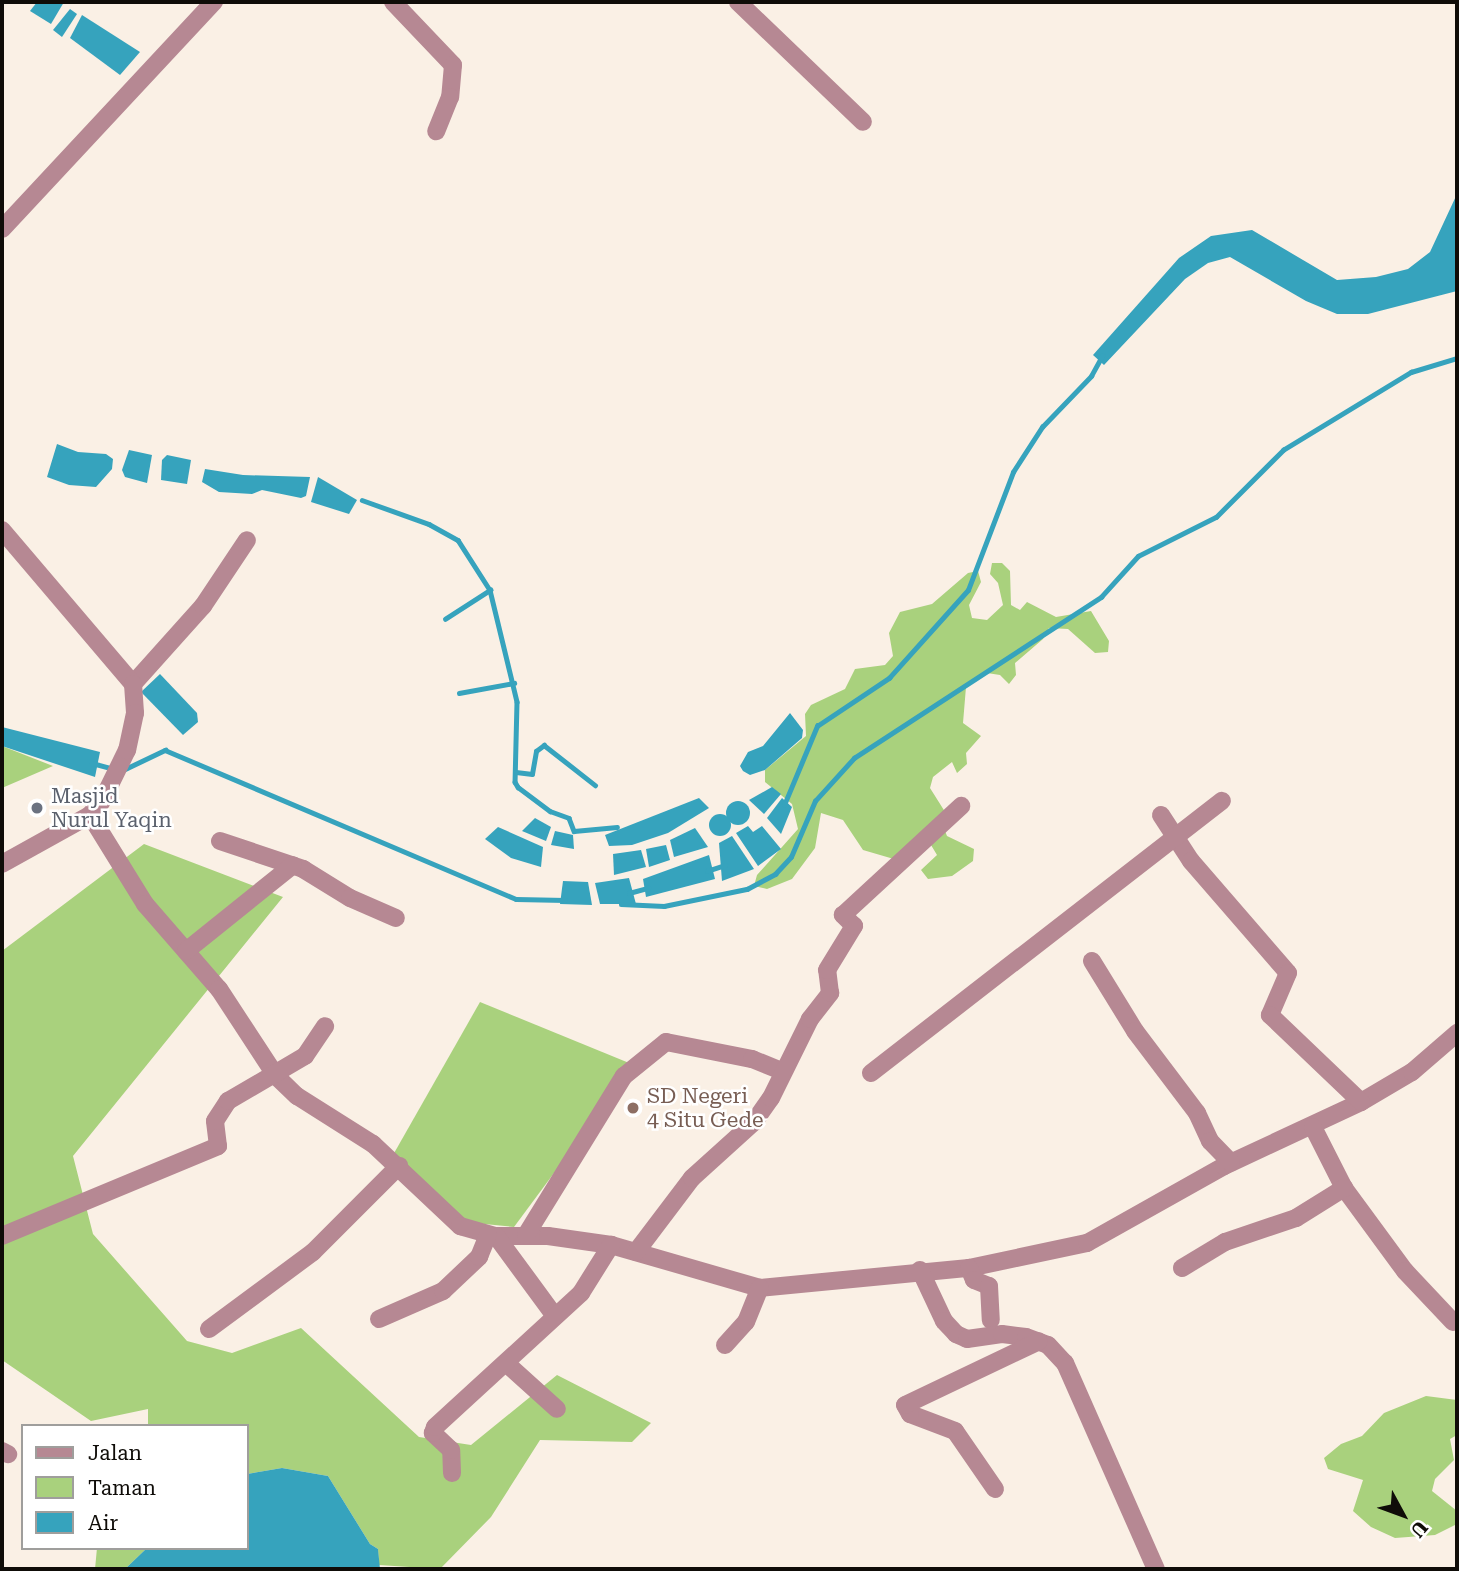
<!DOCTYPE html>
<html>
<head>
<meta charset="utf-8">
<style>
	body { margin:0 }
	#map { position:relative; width:1459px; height:1571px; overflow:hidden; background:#faf0e5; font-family:"Roboto Serif",serif }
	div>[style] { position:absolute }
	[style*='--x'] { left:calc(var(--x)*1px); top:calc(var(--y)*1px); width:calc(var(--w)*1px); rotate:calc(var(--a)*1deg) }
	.green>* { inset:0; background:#a9d17d }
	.water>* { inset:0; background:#36a3bd }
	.round { border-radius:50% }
	.stream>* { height:4.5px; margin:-2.25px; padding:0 2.25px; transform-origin:2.25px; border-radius:2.25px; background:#36a3bd }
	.minor>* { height:18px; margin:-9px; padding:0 9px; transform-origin:9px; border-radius:9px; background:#b68893 }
	.tertiary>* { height:18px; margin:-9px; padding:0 9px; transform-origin:9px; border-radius:9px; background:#b68893 }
	.dots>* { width:19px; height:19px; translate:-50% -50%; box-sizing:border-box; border:4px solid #fff; border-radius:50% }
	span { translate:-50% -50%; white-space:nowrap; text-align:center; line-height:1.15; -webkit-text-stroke:5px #fff; paint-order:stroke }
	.worship-label { font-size:21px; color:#5b616d }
	.left { translate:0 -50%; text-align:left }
	.education-label { font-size:21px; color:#785e54 }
	.frame { position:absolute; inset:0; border:4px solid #0f0c08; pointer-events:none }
	.legend { position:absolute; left:21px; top:1424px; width:228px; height:126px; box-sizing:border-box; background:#fff; border:2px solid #9f9e9c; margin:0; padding:9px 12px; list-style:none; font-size:21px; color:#0f0c08 }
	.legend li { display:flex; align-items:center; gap:14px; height:35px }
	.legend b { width:35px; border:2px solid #9f9e9c }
	.north { position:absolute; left:1368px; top:1480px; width:70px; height:70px; -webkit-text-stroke:5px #fff; paint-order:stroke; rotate:131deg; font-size:19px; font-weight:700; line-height:28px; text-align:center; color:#0f0c08 }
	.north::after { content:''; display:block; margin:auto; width:24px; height:32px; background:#0f0c08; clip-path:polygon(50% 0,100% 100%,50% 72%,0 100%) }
</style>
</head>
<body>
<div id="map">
	<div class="green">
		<div style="clip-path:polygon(992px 563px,1002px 563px,1010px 571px,1011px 605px,1020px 610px,1027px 602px,1056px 617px,1091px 611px,1109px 641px,1108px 652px,1095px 653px,1068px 629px,1049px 628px,1043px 639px,1015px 663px,1016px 675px,1009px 684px,1000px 675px,987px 673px,966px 687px,963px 723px,981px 736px,966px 753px,967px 764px,957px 773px,952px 762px,933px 777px,930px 788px,947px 815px,943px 826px,947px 836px,974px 849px,973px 861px,952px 876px,928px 879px,921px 870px,937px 855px,931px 845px,904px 862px,863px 850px,843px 820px,821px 813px,815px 848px,792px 879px,767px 889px,754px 886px,757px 875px,798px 829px,792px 804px,765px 782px,765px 770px,806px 736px,805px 714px,811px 705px,845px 689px,855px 669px,885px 665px,893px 656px,889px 633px,900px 612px,932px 604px,968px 573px,978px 571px,981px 582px,969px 605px,972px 618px,987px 620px,1003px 605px,998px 583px,990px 574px)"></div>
		<div style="clip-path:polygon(2px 746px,53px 766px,2px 788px)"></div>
		<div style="clip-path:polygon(144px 844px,283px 897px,73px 1156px,93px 1234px,187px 1341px,232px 1353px,301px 1328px,419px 1437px,471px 1445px,557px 1375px,651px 1423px,632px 1442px,540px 1440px,491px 1517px,440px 1569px,379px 1565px,378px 1549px,370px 1544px,328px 1476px,282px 1468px,247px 1474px,247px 1426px,148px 1426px,148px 1409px,91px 1421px,2px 1360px,2px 951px)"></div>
		<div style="clip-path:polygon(480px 1002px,634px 1065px,514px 1227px,464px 1222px,393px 1155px)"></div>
		<div style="clip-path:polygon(1426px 1396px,1457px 1400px,1457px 1435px,1450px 1439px,1454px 1460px,1435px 1479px,1432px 1491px,1457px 1511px,1457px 1524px,1435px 1535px,1395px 1538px,1371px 1527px,1353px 1511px,1363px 1480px,1328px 1469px,1324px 1458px,1341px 1444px,1362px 1436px,1384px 1413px)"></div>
		<div style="clip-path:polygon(97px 1548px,147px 1548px,125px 1569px,95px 1569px)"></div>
	</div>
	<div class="water">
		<div style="clip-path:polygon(37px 2px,64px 2px,51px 24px,30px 11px)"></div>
		<div style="clip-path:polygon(70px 9px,77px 14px,62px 37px,53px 30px)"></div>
		<div style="clip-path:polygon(82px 15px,140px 52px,120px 75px,70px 38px)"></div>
		<div style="clip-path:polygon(1457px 194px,1457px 291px,1368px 314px,1337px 314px,1306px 301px,1230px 257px,1208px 263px,1185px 279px,1104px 365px,1093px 355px,1179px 258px,1211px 236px,1252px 230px,1337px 280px,1376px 277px,1408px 269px,1430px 252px)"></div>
		<div style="clip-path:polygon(57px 444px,78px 452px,106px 454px,113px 459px,112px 469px,96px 487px,69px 485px,47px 477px)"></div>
		<div style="clip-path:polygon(129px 450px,152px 455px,147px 483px,125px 477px,122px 470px)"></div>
		<div style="clip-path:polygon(167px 455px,191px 460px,187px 484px,161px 480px,162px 460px)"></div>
		<div style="clip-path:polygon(205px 469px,243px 475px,310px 477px,306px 496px,301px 498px,262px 490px,252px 494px,219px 492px,202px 482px)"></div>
		<div style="clip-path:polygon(318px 477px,357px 500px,349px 514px,311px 502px)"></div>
		<div style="clip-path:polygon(160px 674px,197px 713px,198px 722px,183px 735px,141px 692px)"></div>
		<div style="clip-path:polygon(790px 713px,803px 730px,802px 738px,765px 770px,750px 775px,743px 771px,740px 766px,748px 752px,763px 746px)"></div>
		<div style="clip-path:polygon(2px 727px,100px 752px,95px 777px,2px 746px)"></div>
		<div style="clip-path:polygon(772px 787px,781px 794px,764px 814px,749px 800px)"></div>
		<div style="clip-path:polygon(699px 798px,709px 808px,668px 833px,632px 845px,609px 846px,605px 835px)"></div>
		<div style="clip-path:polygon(782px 798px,792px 807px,781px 834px,767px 818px)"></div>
		<div class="round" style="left:726px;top:801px;width:24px;height:24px"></div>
		<div class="round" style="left:709px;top:814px;width:22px;height:22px"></div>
		<div style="clip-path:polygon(535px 818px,551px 827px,546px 841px,522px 831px)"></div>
		<div style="clip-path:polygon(748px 826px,753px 832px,762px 826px,781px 849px,758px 866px,736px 833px)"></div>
		<div style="clip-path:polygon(498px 827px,543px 847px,541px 867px,511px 858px,485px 839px)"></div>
		<div style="clip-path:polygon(695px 828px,708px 847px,674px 857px,670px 840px)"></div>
		<div style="clip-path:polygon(555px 831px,573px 835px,574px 849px,551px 845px)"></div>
		<div style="clip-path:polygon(732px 836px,754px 869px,722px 881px,719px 843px)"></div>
		<div style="clip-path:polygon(666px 845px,670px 860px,649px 867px,646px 849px)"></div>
		<div style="clip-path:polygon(641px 850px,646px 867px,614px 875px,613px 854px)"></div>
		<div style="clip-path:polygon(709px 855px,715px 879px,646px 897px,643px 879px)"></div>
		<div style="clip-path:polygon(629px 878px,636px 904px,600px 904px,595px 883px)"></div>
		<div style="clip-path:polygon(563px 881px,588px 882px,592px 905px,560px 904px)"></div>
		<div style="clip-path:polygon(282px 1468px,328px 1476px,370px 1544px,378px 1549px,380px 1569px,125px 1569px,147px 1548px,247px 1548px,247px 1474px)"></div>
	</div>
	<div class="stream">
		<div style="--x:362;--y:500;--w:71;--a:19.7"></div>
		<div style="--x:429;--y:524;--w:33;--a:29"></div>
		<div style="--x:458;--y:540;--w:59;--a:57.4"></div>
		<div style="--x:490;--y:590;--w:115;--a:76.4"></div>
		<div style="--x:517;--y:702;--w:80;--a:91.4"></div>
		<div style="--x:515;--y:782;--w:6;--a:59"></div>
		<div style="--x:518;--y:787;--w:40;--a:37"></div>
		<div style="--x:550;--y:811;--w:20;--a:20"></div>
		<div style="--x:569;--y:818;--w:14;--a:69"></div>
		<div style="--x:574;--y:831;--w:43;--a:-5.3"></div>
		<div style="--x:445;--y:619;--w:54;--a:-32.8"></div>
		<div style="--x:459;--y:693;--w:56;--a:-10.3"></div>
		<div style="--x:92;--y:763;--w:23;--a:15"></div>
		<div style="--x:123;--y:770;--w:47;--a:-25.5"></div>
		<div style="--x:165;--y:750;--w:381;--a:23"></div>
		<div style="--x:516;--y:899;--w:49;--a:1.2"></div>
		<div style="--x:516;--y:772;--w:16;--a:7"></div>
		<div style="--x:532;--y:774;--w:23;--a:-80"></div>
		<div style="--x:536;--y:751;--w:10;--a:-37"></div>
		<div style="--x:544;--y:745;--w:65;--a:38.1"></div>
		<div style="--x:784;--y:805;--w:86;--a:-67.3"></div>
		<div style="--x:817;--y:726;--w:87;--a:-33.7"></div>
		<div style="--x:889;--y:678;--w:118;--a:-48.1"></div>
		<div style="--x:968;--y:590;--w:126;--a:-69.1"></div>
		<div style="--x:1013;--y:472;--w:54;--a:-57.2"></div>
		<div style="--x:1042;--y:427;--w:71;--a:-46.1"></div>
		<div style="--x:1091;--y:376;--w:23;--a:-61"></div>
		<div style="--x:707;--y:871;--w:19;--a:-18"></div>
		<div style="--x:629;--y:893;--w:20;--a:-15"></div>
		<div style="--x:621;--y:904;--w:43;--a:2.7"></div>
		<div style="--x:664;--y:906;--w:85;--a:-11.6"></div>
		<div style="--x:747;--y:889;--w:32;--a:-28"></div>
		<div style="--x:775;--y:874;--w:23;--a:-47"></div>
		<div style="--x:791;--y:857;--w:61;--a:-66.8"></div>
		<div style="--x:815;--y:801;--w:58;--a:-47.8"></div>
		<div style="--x:854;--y:758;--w:295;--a:-33.1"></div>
		<div style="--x:1101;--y:597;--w:55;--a:-47.9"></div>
		<div style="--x:1138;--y:556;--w:87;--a:-26.6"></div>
		<div style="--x:1216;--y:517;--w:95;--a:-45"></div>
		<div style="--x:1283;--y:450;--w:150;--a:-31.4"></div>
		<div style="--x:1411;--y:372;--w:48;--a:-16.9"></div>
	</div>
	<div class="minor">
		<div style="--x:393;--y:2;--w:87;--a:46.4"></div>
		<div style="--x:453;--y:65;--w:32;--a:95"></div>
		<div style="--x:450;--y:97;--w:37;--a:112"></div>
		<div style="--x:738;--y:2;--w:173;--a:43.8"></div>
		<div style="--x:133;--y:684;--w:105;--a:-48.1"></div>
		<div style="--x:203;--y:606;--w:79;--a:-56.3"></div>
		<div style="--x:90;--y:815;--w:105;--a:58.3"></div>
		<div style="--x:145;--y:904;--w:113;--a:49"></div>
		<div style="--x:219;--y:989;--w:104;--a:56.8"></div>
		<div style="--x:276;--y:1076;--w:29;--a:44"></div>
		<div style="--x:297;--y:1096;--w:90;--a:32.3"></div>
		<div style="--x:373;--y:1144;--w:120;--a:43.3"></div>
		<div style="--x:460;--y:1226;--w:37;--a:16"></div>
		<div style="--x:496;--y:1236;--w:52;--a:0"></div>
		<div style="--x:548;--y:1236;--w:64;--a:8.1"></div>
		<div style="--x:611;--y:1245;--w:155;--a:16.1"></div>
		<div style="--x:760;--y:1288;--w:210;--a:-5.5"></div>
		<div style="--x:969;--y:1268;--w:121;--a:-12"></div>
		<div style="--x:1087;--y:1243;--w:157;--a:-29.3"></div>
		<div style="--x:1224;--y:1166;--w:151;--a:-25"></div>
		<div style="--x:1361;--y:1102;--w:59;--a:-30.5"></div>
		<div style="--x:1412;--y:1072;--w:60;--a:-40.9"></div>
		<div style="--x:1161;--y:815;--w:55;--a:56.9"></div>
		<div style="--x:1191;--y:861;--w:148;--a:49.1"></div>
		<div style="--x:1288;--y:973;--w:46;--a:113.2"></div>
		<div style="--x:1270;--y:1015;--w:126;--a:43.7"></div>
		<div style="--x:220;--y:841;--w:88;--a:18.6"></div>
		<div style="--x:303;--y:869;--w:55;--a:31.7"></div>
		<div style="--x:350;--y:898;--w:50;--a:23.5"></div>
		<div style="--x:2;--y:864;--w:101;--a:-29.1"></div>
		<div style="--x:90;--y:815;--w:18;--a:-49"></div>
		<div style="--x:102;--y:801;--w:57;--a:-63.9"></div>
		<div style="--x:186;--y:951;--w:137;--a:-38.8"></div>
		<div style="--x:1092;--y:961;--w:82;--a:58.4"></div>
		<div style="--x:1135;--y:1031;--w:103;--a:52.9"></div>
		<div style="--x:1197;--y:1113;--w:31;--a:65"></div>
		<div style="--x:1210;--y:1141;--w:30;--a:46"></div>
		<div style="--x:871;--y:1073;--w:444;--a:-37.8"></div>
		<div style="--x:1313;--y:1127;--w:68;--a:63.1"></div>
		<div style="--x:1344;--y:1188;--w:103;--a:53.7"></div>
		<div style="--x:1405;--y:1271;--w:70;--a:46.7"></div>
		<div style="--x:526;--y:1235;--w:187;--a:-58.4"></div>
		<div style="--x:624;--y:1076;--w:54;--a:-39"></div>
		<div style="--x:666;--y:1042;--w:88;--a:11.2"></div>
		<div style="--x:752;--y:1059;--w:32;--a:22"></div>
		<div style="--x:2;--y:1236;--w:234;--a:-22.6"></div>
		<div style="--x:218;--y:1146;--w:25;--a:-97"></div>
		<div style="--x:215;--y:1121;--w:24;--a:-57"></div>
		<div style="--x:228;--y:1101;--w:89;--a:-30.3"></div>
		<div style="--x:305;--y:1056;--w:36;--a:-56"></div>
		<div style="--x:496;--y:1236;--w:98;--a:53.7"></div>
		<div style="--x:636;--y:1252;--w:93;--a:-52.9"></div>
		<div style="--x:692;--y:1178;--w:84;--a:-42.1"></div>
		<div style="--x:754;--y:1122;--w:29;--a:-55"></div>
		<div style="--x:771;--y:1098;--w:88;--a:-63.7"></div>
		<div style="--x:810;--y:1019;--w:33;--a:-52"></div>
		<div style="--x:830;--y:993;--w:23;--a:-97"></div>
		<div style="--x:827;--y:970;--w:52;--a:-58.5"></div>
		<div style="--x:854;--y:926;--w:16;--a:-135"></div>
		<div style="--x:843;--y:915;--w:161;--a:-42.7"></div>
		<div style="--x:969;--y:1268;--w:13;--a:67"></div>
		<div style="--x:974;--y:1280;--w:16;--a:22"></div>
		<div style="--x:989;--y:1286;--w:34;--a:87"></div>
		<div style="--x:1182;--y:1268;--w:50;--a:-31.2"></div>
		<div style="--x:1225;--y:1242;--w:75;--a:-18.7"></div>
		<div style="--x:1296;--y:1218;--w:57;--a:-32"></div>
		<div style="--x:920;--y:1270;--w:56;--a:64.8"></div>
		<div style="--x:944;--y:1321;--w:18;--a:47"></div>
		<div style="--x:956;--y:1334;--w:12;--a:24"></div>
		<div style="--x:967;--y:1339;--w:35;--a:-8"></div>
		<div style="--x:1002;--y:1334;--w:24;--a:7"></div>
		<div style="--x:1026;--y:1337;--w:23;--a:20"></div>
		<div style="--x:1048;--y:1345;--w:25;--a:47"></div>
		<div style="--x:1065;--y:1363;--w:225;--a:66.2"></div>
		<div style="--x:379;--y:1319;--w:70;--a:-23.6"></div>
		<div style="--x:443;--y:1291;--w:50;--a:-43.4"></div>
		<div style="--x:479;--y:1257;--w:24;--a:-68"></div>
		<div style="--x:209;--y:1329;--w:129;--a:-36.5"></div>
		<div style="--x:313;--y:1252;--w:122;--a:-45"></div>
		<div style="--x:725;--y:1345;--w:31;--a:-48"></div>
		<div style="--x:746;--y:1322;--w:37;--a:-68"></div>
		<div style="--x:507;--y:1364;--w:67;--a:42"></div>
		<div style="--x:2;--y:1451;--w:7;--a:27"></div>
		<div style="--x:452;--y:1473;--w:23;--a:-92"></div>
		<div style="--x:451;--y:1450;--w:25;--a:-137"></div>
		<div style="--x:433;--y:1433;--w:6;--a:-72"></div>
		<div style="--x:435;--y:1427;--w:198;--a:-42.5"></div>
		<div style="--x:581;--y:1293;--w:57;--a:-58"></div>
		<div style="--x:995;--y:1489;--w:70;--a:-124.6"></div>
		<div style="--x:955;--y:1431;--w:48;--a:-159.3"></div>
		<div style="--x:910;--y:1414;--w:10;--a:-119"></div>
		<div style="--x:905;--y:1405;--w:148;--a:-25.5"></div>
	</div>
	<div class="tertiary">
		<div style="--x:2;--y:229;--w:311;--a:-47"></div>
		<div style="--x:2;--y:530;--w:202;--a:49.6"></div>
		<div style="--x:133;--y:684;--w:29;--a:86"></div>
		<div style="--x:135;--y:713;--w:38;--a:102"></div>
	</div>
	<div class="dots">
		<div style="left:37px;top:808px;background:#6b7280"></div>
		<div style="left:633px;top:1108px;background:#8d6e63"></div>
	</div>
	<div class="worship-label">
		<span class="left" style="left:51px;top:808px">Masjid<br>Nurul Yaqin</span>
	</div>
	<div class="education-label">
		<span class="left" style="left:647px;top:1108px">SD Negeri<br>4 Situ Gede</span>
	</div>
	<div class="frame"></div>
	<ul class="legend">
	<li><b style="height:9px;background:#b68893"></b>Jalan</li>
	<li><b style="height:19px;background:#a9d17d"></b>Taman</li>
	<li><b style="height:19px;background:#36a3bd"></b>Air</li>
	</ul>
	<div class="north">U</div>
</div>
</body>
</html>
